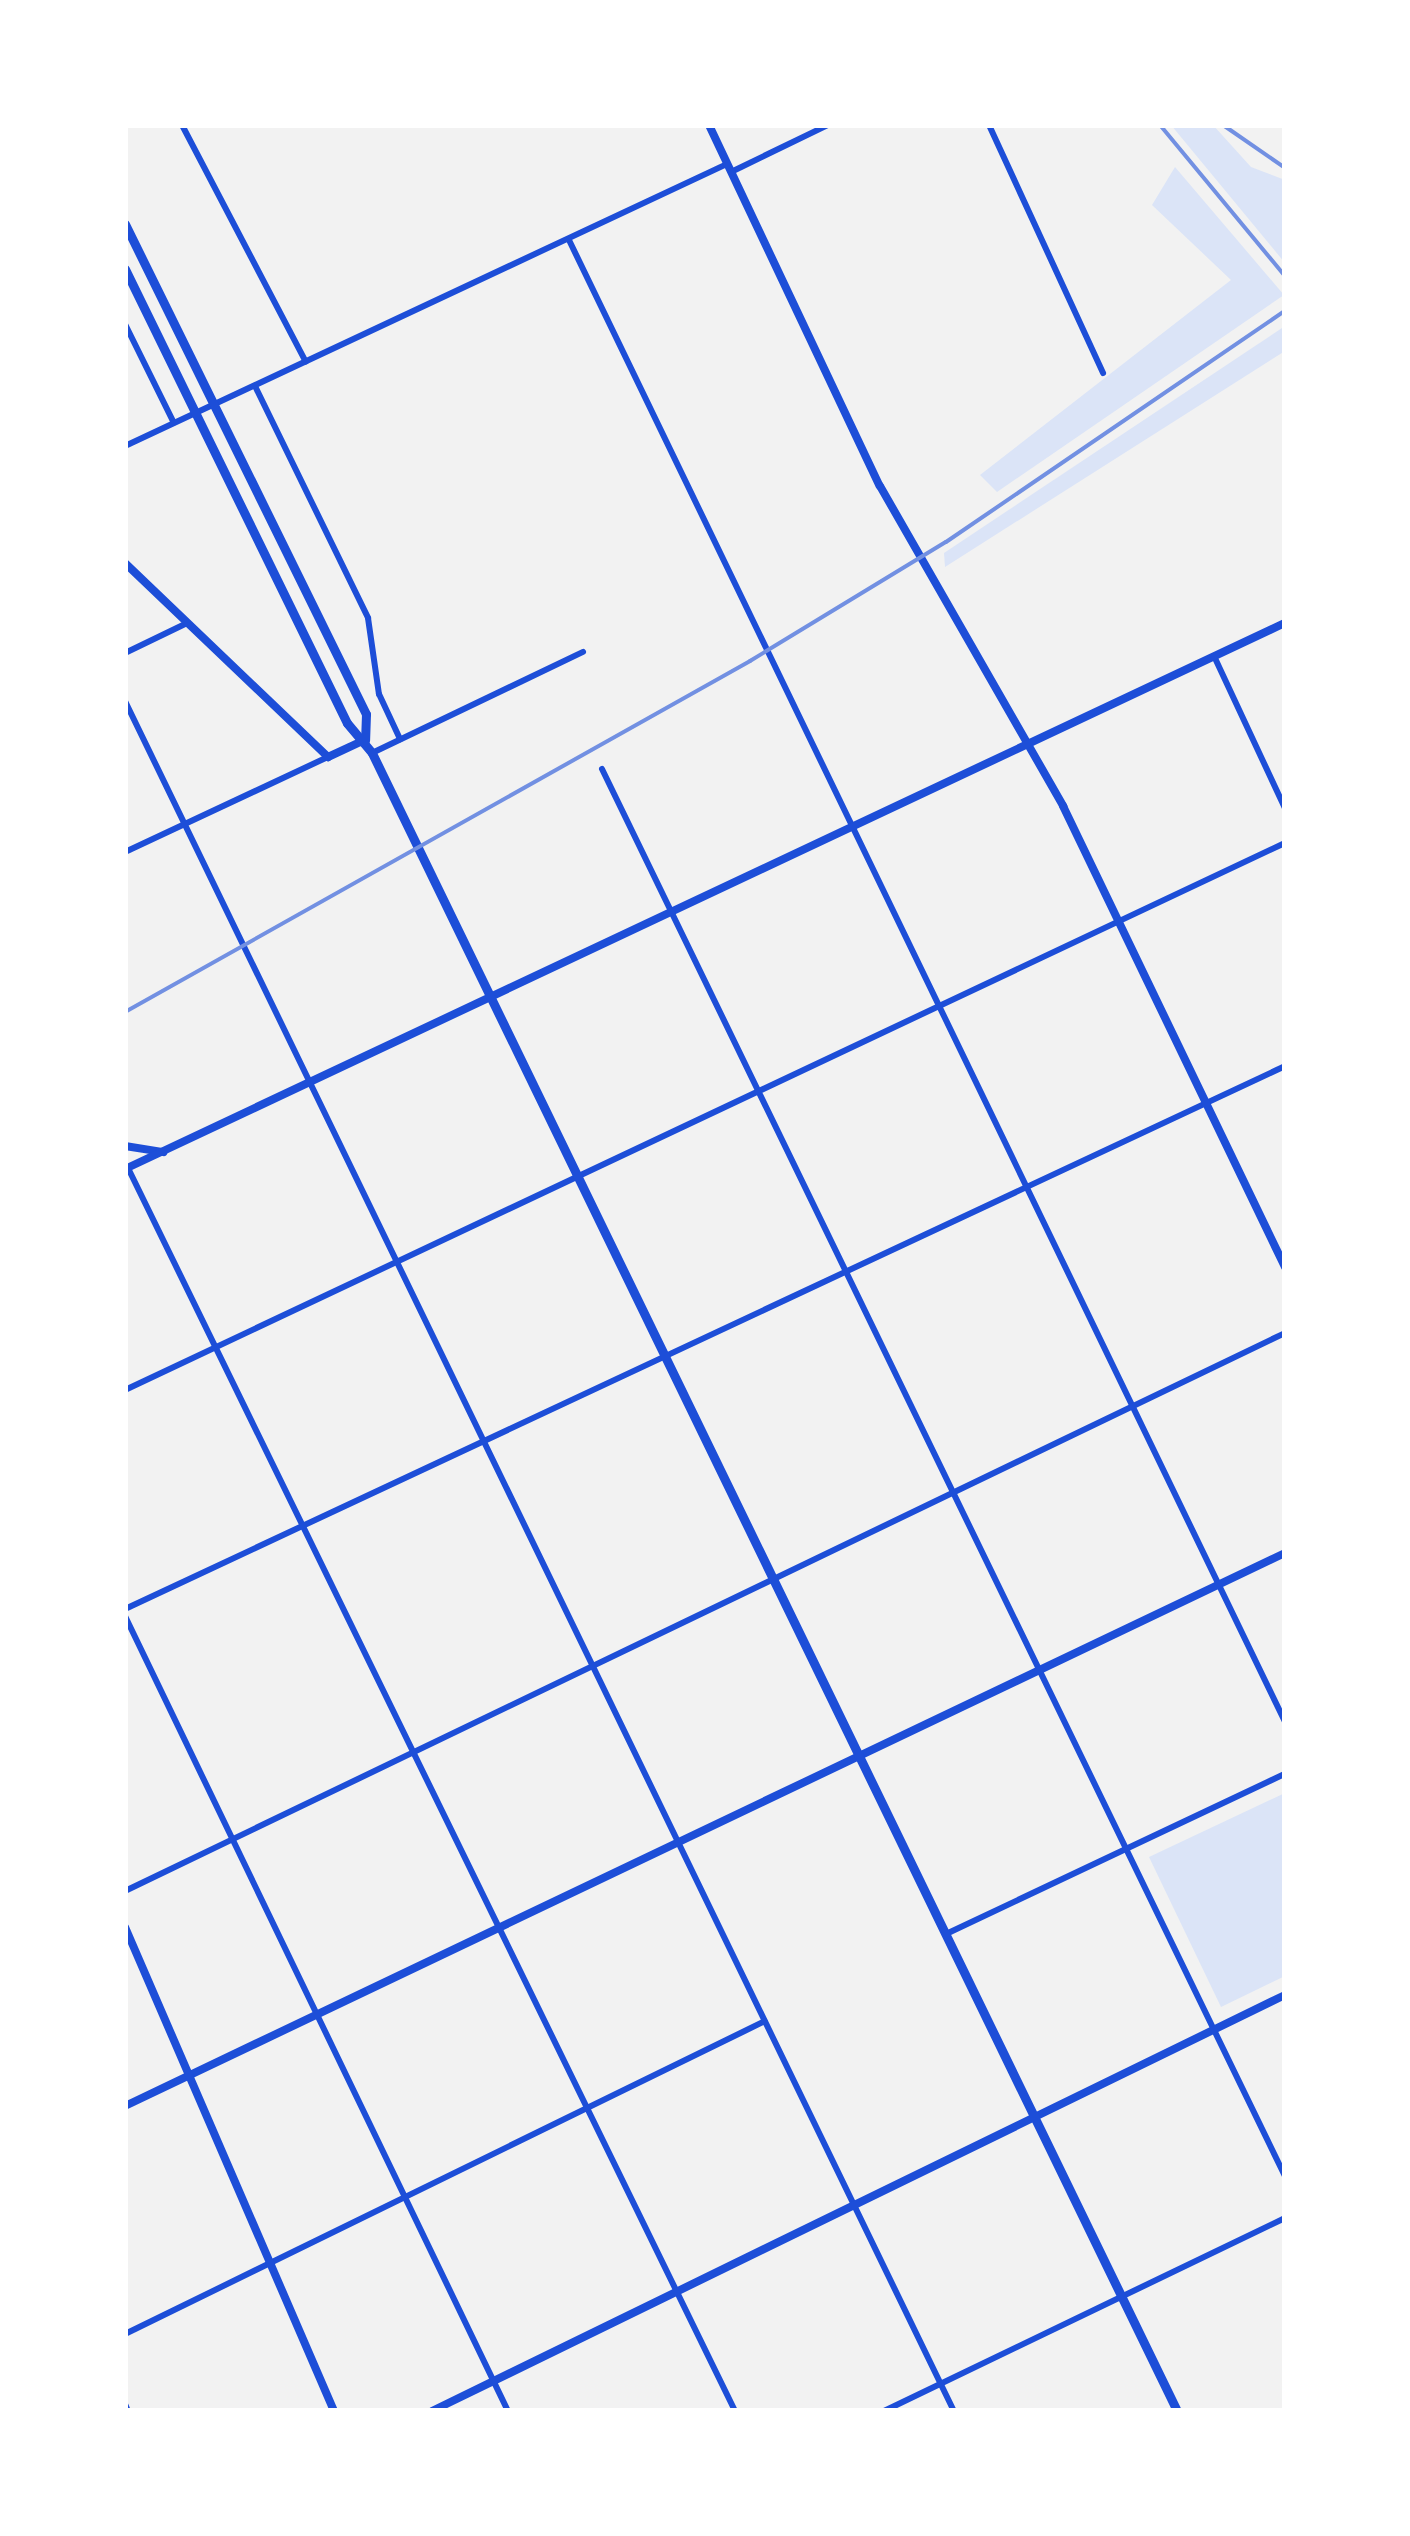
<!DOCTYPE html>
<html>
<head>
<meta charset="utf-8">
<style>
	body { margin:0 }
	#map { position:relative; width:1410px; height:2536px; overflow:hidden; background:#f2f2f2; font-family:Barlow,sans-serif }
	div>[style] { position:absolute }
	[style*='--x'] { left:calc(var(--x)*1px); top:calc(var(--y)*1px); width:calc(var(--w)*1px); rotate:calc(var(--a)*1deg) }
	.green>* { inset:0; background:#dbe4f7 }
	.minor>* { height:6px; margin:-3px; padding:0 3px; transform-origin:3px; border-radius:3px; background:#1d4ed8 }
	.tertiary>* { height:8px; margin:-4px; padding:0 4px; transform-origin:4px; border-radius:4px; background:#1d4ed8 }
	.secondary>* { height:8px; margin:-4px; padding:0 4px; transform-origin:4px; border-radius:4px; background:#1d4ed8 }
	.primary>* { height:9px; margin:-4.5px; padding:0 4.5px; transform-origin:4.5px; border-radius:4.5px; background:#1d4ed8 }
	.rail>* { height:4px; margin:-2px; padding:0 2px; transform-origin:2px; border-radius:2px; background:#7290e2 }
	span { translate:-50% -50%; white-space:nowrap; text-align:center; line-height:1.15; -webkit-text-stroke:9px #fff; paint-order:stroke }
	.frame { position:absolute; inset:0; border:128px solid #fff; pointer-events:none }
</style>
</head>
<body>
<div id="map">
	<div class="green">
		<div style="clip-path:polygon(1171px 125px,1213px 125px,1251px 167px,1285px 180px,1285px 263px)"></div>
		<div style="clip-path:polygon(1175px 167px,1284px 295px,997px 492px,980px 475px,1231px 280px,1152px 205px)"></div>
		<div style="clip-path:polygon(1285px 326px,1285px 351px,945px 567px,944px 553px)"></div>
		<div style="clip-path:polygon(1285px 1793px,1285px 1976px,1221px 2007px,1149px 1857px)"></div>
	</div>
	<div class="minor">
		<div style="--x:182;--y:125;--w:267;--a:62.4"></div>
		<div style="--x:989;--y:125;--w:273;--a:65.3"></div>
		<div style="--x:731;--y:172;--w:108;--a:-25.9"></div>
		<div style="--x:569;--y:240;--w:1646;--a:64.21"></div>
		<div style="--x:125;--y:324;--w:110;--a:63.7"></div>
		<div style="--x:255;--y:386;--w:258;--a:64"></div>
		<div style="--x:368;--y:618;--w:77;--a:81.8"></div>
		<div style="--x:379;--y:694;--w:50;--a:65"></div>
		<div style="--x:125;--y:446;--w:665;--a:-25.1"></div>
		<div style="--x:125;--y:653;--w:69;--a:-25.8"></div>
		<div style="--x:1214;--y:656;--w:168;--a:65"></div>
		<div style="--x:125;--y:701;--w:1900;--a:64.14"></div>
		<div style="--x:372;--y:753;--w:234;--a:-25.6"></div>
		<div style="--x:602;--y:769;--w:1564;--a:64.11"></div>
		<div style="--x:125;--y:852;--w:224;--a:-25.1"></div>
		<div style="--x:128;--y:1168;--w:1383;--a:63.97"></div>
		<div style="--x:125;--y:1390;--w:1283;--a:-25.25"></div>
		<div style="--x:125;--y:1609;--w:1281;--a:-25.08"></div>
		<div style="--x:125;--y:1616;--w:882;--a:64.28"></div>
		<div style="--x:125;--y:1891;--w:1287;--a:-25.69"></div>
		<div style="--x:946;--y:1934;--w:375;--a:-25.3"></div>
		<div style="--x:125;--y:2334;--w:712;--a:-26.06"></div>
		<div style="--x:125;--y:2404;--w:8;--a:67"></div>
		<div style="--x:884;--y:2411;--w:445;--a:-25.7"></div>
	</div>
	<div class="tertiary">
		<div style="--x:709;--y:125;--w:399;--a:64.7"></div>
		<div style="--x:880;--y:486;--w:369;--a:60.2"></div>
		<div style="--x:1063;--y:806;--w:512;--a:64.29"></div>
		<div style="--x:125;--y:563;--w:281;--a:43.7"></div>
		<div style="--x:328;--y:757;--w:40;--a:-25"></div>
		<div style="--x:125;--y:1146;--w:39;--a:9"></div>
		<div style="--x:125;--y:1169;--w:1282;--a:-25.21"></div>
		<div style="--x:125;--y:2106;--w:1285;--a:-25.49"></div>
		<div style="--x:432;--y:2411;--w:949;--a:-26"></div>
	</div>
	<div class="secondary">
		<div style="--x:125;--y:1927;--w:527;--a:66.64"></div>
	</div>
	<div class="primary">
		<div style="--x:125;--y:224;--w:546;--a:63.81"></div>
		<div style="--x:366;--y:714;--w:26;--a:92"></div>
		<div style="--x:125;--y:269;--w:505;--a:63.94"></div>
		<div style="--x:347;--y:723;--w:39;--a:50"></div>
		<div style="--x:372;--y:753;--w:1843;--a:64.1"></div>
	</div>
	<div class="rail">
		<div style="--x:1160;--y:125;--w:196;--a:50.4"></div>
		<div style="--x:1223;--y:125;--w:75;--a:34.7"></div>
		<div style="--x:125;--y:1012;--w:717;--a:-29.32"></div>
		<div style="--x:750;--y:661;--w:229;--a:-31.3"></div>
		<div style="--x:946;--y:542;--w:410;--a:-34.3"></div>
	</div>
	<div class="frame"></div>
</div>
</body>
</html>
